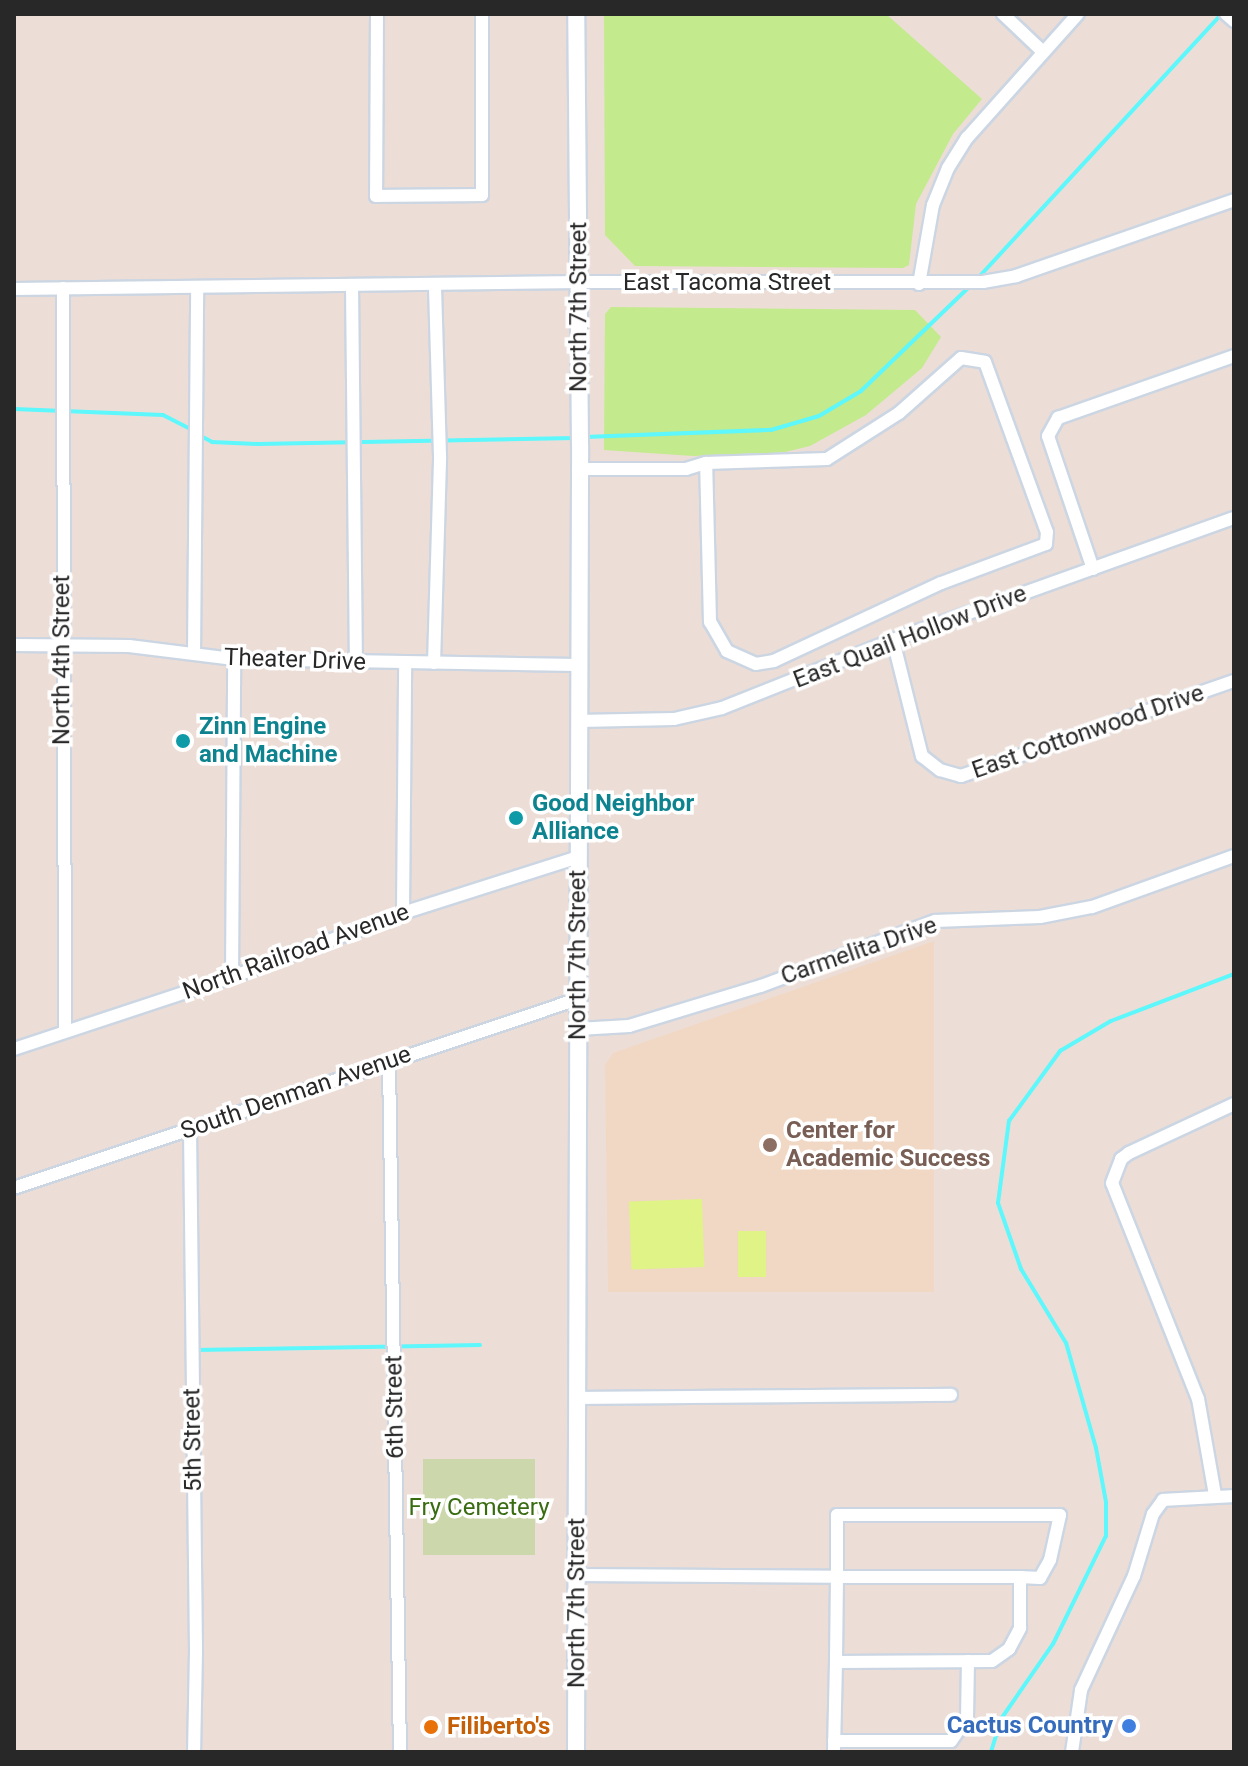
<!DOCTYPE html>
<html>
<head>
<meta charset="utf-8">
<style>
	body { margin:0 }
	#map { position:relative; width:1248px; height:1766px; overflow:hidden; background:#ecded7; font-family:Roboto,sans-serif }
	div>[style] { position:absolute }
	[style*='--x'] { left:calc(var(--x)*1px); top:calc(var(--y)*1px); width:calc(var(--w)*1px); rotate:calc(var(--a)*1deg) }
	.education>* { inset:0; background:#f1d8c4 }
	.green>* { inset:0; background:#c3ea8d }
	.cemetery>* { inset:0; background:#ccd8ac; transform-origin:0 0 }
	.pitch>* { inset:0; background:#dff387; transform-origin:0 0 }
	.stream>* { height:4px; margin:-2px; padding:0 2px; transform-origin:2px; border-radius:2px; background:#5df7fc }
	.roads { filter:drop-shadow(2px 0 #ccd6e3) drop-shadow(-2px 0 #ccd6e3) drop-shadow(0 2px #ccd6e3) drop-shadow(0 -2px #ccd6e3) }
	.street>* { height:12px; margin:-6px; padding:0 6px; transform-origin:6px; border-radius:6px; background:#fff }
	.secondary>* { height:16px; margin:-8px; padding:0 8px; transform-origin:8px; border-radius:8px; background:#fff }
	.dots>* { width:22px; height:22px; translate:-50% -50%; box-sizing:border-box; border:4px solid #fff; border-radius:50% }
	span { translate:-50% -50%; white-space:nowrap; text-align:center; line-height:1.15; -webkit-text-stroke:7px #fff; paint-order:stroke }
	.street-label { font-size:24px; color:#282828 }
	.culture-label { font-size:24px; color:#0d838f; font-weight:700 }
	.left { translate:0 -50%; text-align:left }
	.education-label { font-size:24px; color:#785e54; font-weight:700 }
	.park-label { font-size:24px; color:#396c11 }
	.shop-label { font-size:24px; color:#366cbe; font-weight:700 }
	.right { translate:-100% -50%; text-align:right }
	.food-label { font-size:24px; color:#c56008; font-weight:700 }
	.frame { position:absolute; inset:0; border:16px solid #282828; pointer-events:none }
</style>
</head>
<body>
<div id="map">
	<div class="education">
		<div style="clip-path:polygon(934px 941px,934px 1292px,608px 1292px,605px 1065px,613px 1053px)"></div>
	</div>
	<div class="green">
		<div style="clip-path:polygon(604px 14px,886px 14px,982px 99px,953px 134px,916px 204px,909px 265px,903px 268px,635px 266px,605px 235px)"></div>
		<div style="clip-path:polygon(611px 307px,915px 310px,941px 337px,922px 368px,866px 415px,810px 446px,781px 453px,693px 456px,604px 450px,605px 314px)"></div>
	</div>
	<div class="cemetery">
		<div style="left:535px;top:1459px;width:96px;height:112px;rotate:90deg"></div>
	</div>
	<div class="pitch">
		<div style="left:702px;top:1199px;width:68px;height:73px;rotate:88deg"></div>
		<div style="left:738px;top:1231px;width:28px;height:46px"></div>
	</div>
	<div class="stream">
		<div style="--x:978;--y:278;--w:359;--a:-47.3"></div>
		<div style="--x:14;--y:409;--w:149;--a:2.3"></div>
		<div style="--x:163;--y:415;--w:33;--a:27"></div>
		<div style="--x:199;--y:435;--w:15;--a:28"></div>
		<div style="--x:212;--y:442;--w:46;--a:2.5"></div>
		<div style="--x:258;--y:444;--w:318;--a:-1.1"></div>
		<div style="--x:585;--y:437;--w:186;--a:-2.2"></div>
		<div style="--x:771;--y:430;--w:50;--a:-16.3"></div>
		<div style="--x:819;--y:416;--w:49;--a:-30.8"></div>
		<div style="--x:861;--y:391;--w:150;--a:-43.9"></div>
		<div style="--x:195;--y:1350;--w:285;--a:-1"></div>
		<div style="--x:991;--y:1752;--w:34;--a:-73"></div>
		<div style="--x:1001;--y:1719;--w:91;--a:-55.3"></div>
		<div style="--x:1053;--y:1644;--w:120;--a:-63.9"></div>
		<div style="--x:1106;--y:1536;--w:34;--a:-90"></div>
		<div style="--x:1106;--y:1502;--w:55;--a:-100.5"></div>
		<div style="--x:1096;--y:1448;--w:109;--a:-105.9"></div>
		<div style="--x:1066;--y:1343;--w:87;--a:-121.3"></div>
		<div style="--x:1021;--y:1269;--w:70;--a:-109.2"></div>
		<div style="--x:998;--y:1203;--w:83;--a:-82.4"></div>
		<div style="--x:1009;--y:1121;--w:87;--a:-53.9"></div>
		<div style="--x:1060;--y:1051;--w:59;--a:-30.5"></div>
		<div style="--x:1111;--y:1021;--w:132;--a:-20.9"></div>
	</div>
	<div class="roads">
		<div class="street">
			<div style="--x:377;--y:14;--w:182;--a:90.3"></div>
			<div style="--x:376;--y:196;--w:106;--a:-0.5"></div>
			<div style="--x:482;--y:195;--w:181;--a:-90"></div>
			<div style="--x:1003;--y:14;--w:54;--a:43.5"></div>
			<div style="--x:1226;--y:14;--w:11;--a:41"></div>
			<div style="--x:919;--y:284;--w:80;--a:-80"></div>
			<div style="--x:933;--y:205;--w:40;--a:-68"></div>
			<div style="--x:948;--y:168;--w:36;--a:-58"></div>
			<div style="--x:967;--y:138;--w:166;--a:-48.2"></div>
			<div style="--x:352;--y:286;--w:377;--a:89.4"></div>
			<div style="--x:63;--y:288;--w:743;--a:89.85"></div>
			<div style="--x:14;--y:289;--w:566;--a:-0.71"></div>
			<div style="--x:580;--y:282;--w:403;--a:0"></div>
			<div style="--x:983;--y:282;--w:34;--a:-10"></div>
			<div style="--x:1016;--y:276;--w:231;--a:-19.2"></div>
			<div style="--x:580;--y:469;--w:106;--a:0"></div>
			<div style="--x:686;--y:469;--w:21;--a:-17"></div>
			<div style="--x:706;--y:463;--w:121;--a:-1.9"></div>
			<div style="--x:827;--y:459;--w:85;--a:-32.6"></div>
			<div style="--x:899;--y:413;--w:83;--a:-41.6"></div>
			<div style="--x:961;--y:358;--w:24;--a:9"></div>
			<div style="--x:985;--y:362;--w:181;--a:70"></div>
			<div style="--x:1047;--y:532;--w:12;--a:95"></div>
			<div style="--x:1046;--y:544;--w:112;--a:159.6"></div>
			<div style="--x:941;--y:583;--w:184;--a:155"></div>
			<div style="--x:774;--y:661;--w:18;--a:171"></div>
			<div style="--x:756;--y:664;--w:32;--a:-156"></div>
			<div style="--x:727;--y:651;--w:34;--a:-120"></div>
			<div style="--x:710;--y:622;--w:159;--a:-91.4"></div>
			<div style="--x:1093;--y:569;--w:140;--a:-108.7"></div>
			<div style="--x:1048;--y:436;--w:21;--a:-61"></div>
			<div style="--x:1058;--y:418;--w:187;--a:-19.4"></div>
			<div style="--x:893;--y:640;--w:120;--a:76"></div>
			<div style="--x:922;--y:756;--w:23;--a:38"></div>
			<div style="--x:940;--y:770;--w:22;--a:16"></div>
			<div style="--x:961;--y:776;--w:289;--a:-19.2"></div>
			<div style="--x:14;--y:645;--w:115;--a:0.5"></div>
			<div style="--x:129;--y:646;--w:106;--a:7.1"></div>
			<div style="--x:234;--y:659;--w:343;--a:1"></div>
			<div style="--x:194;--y:654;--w:365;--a:-89.5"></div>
			<div style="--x:434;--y:663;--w:207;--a:-88.3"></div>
			<div style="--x:440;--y:456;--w:171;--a:-91.7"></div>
			<div style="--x:578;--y:721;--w:96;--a:-1.2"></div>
			<div style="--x:674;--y:719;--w:49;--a:-12.9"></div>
			<div style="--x:722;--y:708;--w:184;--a:-21.7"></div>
			<div style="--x:893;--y:640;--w:362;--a:-19.7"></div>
			<div style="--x:403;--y:913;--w:250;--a:-89.5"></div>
			<div style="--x:232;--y:977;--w:318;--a:-89.6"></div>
			<div style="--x:578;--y:1029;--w:51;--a:-3.4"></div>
			<div style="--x:629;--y:1026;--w:138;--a:-16.9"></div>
			<div style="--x:761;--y:986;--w:186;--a:-20.5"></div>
			<div style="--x:935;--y:921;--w:105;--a:-2.2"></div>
			<div style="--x:1040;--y:917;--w:53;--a:-10.9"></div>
			<div style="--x:1092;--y:907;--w:151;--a:-19.8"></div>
			<div style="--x:14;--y:1049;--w:230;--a:-18.3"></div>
			<div style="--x:232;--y:977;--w:183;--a:-20.5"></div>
			<div style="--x:403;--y:913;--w:184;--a:-17.7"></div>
			<div style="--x:389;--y:1062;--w:690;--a:89.09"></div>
			<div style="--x:190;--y:1129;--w:522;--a:89.34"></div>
			<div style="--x:196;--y:1651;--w:101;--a:91.1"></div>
			<div style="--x:14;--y:1188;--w:595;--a:-18.53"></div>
			<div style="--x:578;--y:1398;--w:373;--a:-0.5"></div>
			<div style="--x:1215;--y:1495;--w:97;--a:-100"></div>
			<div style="--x:1198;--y:1399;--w:232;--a:-111.7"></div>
			<div style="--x:1112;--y:1183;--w:26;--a:-69"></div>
			<div style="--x:1121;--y:1159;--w:10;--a:-37"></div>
			<div style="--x:1129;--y:1153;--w:116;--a:-25"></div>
			<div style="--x:576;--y:1575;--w:261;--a:0.4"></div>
			<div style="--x:837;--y:1577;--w:183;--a:0"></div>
			<div style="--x:1020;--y:1577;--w:20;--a:3"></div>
			<div style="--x:1040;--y:1578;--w:21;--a:-61"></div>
			<div style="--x:1050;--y:1560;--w:46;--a:-77.5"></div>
			<div style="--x:1060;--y:1515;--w:223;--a:180"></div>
			<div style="--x:837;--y:1515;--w:62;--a:90"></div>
			<div style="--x:837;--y:1577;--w:85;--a:90.7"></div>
			<div style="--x:836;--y:1662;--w:90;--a:91.3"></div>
			<div style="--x:836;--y:1662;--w:156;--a:-0.4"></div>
			<div style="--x:992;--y:1661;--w:21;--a:-35"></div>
			<div style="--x:1009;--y:1649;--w:24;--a:-62"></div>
			<div style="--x:1020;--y:1628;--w:51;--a:-90"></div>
			<div style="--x:834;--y:1741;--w:117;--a:0"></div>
			<div style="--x:951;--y:1741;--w:28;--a:-55"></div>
			<div style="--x:967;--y:1718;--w:57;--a:-89"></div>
			<div style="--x:1072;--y:1752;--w:63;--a:-81.7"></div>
			<div style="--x:1081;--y:1690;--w:126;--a:-65.1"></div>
			<div style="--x:1134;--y:1576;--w:65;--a:-73"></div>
			<div style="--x:1153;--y:1514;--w:17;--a:-54"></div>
			<div style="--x:1163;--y:1500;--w:71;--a:-3.2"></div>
		</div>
		<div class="secondary">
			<div style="--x:576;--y:1752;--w:1307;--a:-89.82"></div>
			<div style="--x:580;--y:445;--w:431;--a:-90.5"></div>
		</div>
	</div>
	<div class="dots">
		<div style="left:183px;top:741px;background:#0f9aa8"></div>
		<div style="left:516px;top:818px;background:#0f9aa8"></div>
		<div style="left:770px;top:1145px;background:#8d6e63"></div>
		<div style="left:1129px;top:1726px;background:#3f7fe0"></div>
		<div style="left:431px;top:1727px;background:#e8710a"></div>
	</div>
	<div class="street-label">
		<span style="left:727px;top:283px">East Tacoma Street</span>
		<span style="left:579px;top:307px;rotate:-90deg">North 7th Street</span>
		<span style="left:910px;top:637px;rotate:-21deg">East Quail Hollow Drive</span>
		<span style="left:62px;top:660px;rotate:-90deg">North 4th Street</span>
		<span style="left:295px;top:660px;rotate:2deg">Theater Drive</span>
		<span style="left:1088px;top:732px;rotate:-19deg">East Cottonwood Drive</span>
		<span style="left:859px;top:951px;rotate:-19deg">Carmelita Drive</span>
		<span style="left:296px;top:952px;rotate:-20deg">North Railroad Avenue</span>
		<span style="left:578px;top:955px;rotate:-90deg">North 7th Street</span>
		<span style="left:296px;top:1093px;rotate:-19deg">South Denman Avenue</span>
		<span style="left:395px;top:1407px;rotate:-91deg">6th Street</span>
		<span style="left:193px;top:1440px;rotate:-91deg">5th Street</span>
		<span style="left:577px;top:1603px;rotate:-90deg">North 7th Street</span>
	</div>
	<div class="culture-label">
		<span class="left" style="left:199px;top:741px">Zinn Engine<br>and Machine</span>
		<span class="left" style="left:532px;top:818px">Good Neighbor<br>Alliance</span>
	</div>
	<div class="education-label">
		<span class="left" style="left:786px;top:1145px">Center for<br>Academic Success</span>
	</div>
	<div class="park-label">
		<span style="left:479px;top:1508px">Fry Cemetery</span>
	</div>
	<div class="shop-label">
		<span class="right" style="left:1113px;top:1726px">Cactus Country</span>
	</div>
	<div class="food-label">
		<span class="left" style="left:447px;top:1727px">Filiberto's</span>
	</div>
	<div class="frame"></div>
</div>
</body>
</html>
